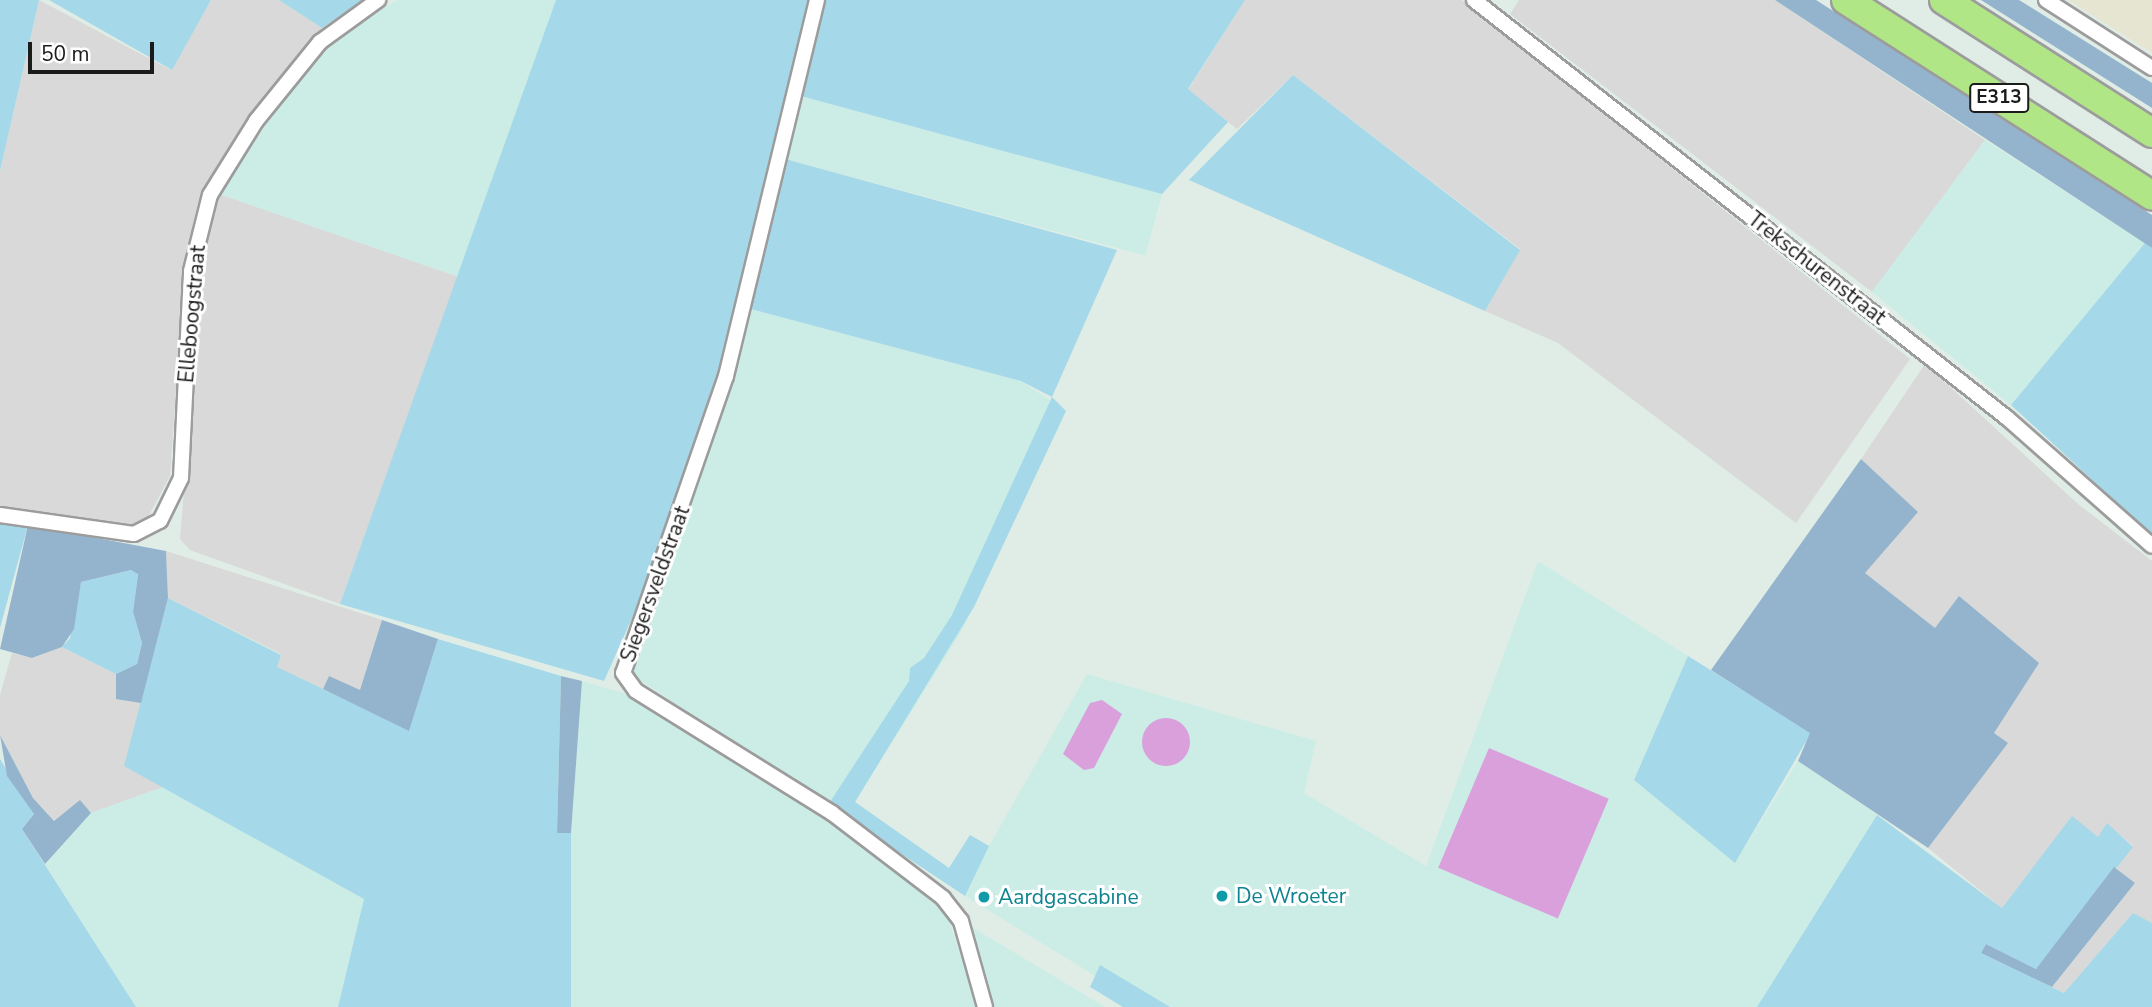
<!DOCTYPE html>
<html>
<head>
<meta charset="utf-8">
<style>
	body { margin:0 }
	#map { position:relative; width:2152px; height:1007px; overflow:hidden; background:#e0ede6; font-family:"Nunito Sans",sans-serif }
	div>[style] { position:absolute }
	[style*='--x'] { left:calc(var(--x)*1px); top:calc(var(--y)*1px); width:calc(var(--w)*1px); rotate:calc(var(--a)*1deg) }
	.residential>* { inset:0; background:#d8d9d8 }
	.industrial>* { inset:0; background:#e6e5d2 }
	.farmland>* { inset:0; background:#cbede6; transform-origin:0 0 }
	.grass>* { inset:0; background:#a5d8e9 }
	.forest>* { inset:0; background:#94b4cd }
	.water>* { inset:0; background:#daa0dc; transform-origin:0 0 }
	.round { border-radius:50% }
	.roads { filter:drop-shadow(2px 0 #9c9c9c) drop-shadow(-2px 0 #9c9c9c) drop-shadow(0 2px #9c9c9c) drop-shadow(0 -2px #9c9c9c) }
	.minor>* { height:14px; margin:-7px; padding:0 7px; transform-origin:7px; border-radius:7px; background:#fff }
	.motorway>* { height:28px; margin:-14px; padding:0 14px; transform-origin:14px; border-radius:14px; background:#b1e686 }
	.dots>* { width:19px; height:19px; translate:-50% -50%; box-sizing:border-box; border:4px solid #fff; border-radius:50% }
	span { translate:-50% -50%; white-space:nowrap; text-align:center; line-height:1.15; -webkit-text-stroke:6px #fff; paint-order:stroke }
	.shield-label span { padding:2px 5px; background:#fff; border:2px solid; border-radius:5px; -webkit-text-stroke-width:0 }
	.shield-label { font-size:19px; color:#1b1b1b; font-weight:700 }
	.street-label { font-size:21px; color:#1b1b1b }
	.culture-label { font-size:21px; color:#0d838f }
	.left { translate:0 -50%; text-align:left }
	.scale { position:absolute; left:28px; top:42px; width:126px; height:32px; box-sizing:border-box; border:4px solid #1b1b1b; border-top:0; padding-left:9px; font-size:21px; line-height:24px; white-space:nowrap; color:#1b1b1b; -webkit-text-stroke:5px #fff; paint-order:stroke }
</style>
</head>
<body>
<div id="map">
	<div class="residential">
		<div style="clip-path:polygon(39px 0,171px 70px,211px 0,279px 0,322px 28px,226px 154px,196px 210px,185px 265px,170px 476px,147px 519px,132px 525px,0 506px,0 171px)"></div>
		<div style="clip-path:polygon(1245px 0,1462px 0,1910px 359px,1796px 523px,1558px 343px,1485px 311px,1520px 249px,1293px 75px,1237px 129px,1188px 90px)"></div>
		<div style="clip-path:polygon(1519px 0,1775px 0,1985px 140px,1872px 292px,1510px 14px)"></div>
		<div style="clip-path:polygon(219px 194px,459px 277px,340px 604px,190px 550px,180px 539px,204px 248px)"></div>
		<div style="clip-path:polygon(1925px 364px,2078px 504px,2152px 561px,2152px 923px,2133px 913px,2064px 993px,2052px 987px,2135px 883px,2114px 867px,2133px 846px,2107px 824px,2098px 837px,2072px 817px,2002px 908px,1928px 848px,2007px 743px,1994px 733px,1959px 596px,1935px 628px,1864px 573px,1918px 512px,1861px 459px)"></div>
		<div style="clip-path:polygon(166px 551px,382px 620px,360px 691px,329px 676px,323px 689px,276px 667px,281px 654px,168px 598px)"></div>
		<div style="clip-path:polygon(62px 647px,116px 674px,116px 698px,141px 703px,125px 766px,163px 787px,91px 813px,80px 801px,54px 821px,33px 798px,0 735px,0 695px,12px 653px,33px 658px)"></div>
	</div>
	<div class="industrial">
		<div style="clip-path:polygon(2068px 0,2152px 0,2152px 53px)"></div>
	</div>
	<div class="farmland">
		<div style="clip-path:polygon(397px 0,556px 0,459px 277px,219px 194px,299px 77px,338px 38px)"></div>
		<div style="left:801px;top:96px;width:374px;height:65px;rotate:15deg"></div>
		<div style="clip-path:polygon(1985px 140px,2145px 243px,2011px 405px,1872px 292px)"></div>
		<div style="clip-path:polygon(747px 308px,1021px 381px,1066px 411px,961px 632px,855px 802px,949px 868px,970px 835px,989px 846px,1087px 674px,1316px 741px,1304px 793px,1426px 866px,1538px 561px,1688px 656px,1634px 780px,1735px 863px,1798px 761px,1877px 815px,1757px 1007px,1146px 1007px,965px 896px,634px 676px,630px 666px)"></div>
		<div style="clip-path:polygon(582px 681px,634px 696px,913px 877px,948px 918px,978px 1007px,571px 1007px,571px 833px)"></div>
		<div style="clip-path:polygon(163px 787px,364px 899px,338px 1007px,136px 1007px,45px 864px,91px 813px)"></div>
		<div style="clip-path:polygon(970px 926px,1105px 1007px,992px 1007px)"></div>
	</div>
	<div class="grass">
		<div style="clip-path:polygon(0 0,39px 0,0 171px)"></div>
		<div style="clip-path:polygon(49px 0,211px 0,172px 70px)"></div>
		<div style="clip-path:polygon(279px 0,363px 0,322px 28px)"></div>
		<div style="clip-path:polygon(556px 0,810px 0,718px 387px,644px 591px,604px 681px,340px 604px)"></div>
		<div style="clip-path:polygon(820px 0,1245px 0,1188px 89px,1228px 122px,1162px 194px,801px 96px)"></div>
		<div style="clip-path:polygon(1293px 75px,1520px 250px,1485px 311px,1189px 180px)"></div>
		<div style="clip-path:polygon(785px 159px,1117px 250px,1052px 397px,1066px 411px,974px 607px,855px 802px,949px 868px,970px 835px,989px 846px,965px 896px,828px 805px,909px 681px,910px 668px,924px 658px,952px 615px,1052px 397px,1021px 381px,747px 308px)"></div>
		<div style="clip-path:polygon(2145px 243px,2152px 248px,2152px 535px,2011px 405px)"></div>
		<div style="clip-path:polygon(0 523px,28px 525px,0 628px)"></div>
		<div style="clip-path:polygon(131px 570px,138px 573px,133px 612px,142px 643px,137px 664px,116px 674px,62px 647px,70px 638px,81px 582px)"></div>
		<div style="clip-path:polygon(168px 598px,281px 655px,277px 667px,409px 730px,438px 639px,561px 676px,557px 832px,571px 833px,571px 1007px,338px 1007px,364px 899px,124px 766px)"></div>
		<div style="clip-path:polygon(1688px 656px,1811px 733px,1735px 863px,1634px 780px)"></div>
		<div style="clip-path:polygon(0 759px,34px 814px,22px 829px,136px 1007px,0 1007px)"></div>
		<div style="clip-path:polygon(1877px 815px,2002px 908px,2072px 816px,2098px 837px,2107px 823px,2133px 847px,2036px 969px,1986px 944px,1981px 953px,2064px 993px,2133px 913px,2152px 923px,2152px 1007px,1757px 1007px)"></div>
		<div style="clip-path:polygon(1100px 965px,1170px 1007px,1123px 1007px,1090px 987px)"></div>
	</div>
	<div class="forest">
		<div style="clip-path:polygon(1775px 0,1816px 0,2152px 215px,2152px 248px)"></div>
		<div style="clip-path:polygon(1981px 0,2019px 0,2152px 83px,2152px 108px)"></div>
		<div style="clip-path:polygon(1861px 459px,1918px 512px,1865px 573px,1935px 628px,1959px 596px,2039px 663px,1994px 733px,2008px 743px,1928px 848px,1798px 761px,1810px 733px,1711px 670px)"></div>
		<div style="clip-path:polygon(28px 525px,166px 551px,168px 598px,141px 703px,116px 699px,116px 674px,137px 664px,142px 643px,133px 612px,138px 574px,131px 570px,81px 582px,74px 629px,62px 647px,32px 658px,0 649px)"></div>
		<div style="clip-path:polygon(382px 620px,438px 639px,409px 731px,323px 689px,329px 676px,360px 690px)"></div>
		<div style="clip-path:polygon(561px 676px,582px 681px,571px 833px,557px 833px)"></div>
		<div style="clip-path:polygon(0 735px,33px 798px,54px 821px,80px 800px,91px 813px,45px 864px,22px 829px,34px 814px,7px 776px)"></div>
		<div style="clip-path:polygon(2114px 867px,2135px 883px,2052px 987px,1981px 953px,1986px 944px,2036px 969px)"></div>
	</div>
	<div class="water">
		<div style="clip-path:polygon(1102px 700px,1122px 714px,1094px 768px,1084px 770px,1063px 754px,1090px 703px)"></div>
		<div class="round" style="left:1142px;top:718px;width:48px;height:48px"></div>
		<div style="left:1489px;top:748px;width:130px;height:130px;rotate:23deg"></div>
	</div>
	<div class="roads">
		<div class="minor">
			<div style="--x:817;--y:0;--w:387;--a:103.6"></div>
			<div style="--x:726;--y:376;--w:314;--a:109.1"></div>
			<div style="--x:623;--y:673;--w:22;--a:54"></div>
			<div style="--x:636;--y:691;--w:231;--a:31.9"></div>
			<div style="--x:832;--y:813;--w:140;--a:37.4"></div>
			<div style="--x:943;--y:898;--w:29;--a:52"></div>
			<div style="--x:961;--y:921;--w:89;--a:74.4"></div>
			<div style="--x:1474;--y:0;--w:677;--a:38.1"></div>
			<div style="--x:2007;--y:418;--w:193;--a:41.4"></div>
			<div style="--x:2046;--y:0;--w:126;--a:32.7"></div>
			<div style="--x:0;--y:515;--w:135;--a:8.1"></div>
			<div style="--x:134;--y:534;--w:29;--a:-27"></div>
			<div style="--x:160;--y:521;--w:48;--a:-64"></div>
			<div style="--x:181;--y:478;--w:207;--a:-87.2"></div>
			<div style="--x:191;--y:271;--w:78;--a:-76"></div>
			<div style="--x:210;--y:195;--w:87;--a:-58.1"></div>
			<div style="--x:256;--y:121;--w:102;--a:-51"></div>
			<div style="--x:320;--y:42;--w:72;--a:-35.9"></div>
		</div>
		<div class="motorway">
			<div style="--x:1846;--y:0;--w:363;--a:32.6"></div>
			<div style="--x:1944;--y:0;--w:247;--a:32.6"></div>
		</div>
	</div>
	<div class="dots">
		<div style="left:1222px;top:896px;background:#0f9aa8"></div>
		<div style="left:984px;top:897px;background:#0f9aa8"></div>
	</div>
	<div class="shield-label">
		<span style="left:1999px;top:98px">E313</span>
	</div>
	<div class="street-label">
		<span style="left:1817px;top:268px;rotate:38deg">Trekschurenstraat</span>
		<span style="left:192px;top:314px;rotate:-85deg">Elleboogstraat</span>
		<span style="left:655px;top:584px;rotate:-70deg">Siegersveldstraat</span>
	</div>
	<div class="culture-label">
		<span class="left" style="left:1236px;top:896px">De Wroeter</span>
		<span class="left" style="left:998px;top:897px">Aardgascabine</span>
	</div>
	<div class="scale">50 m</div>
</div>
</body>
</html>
